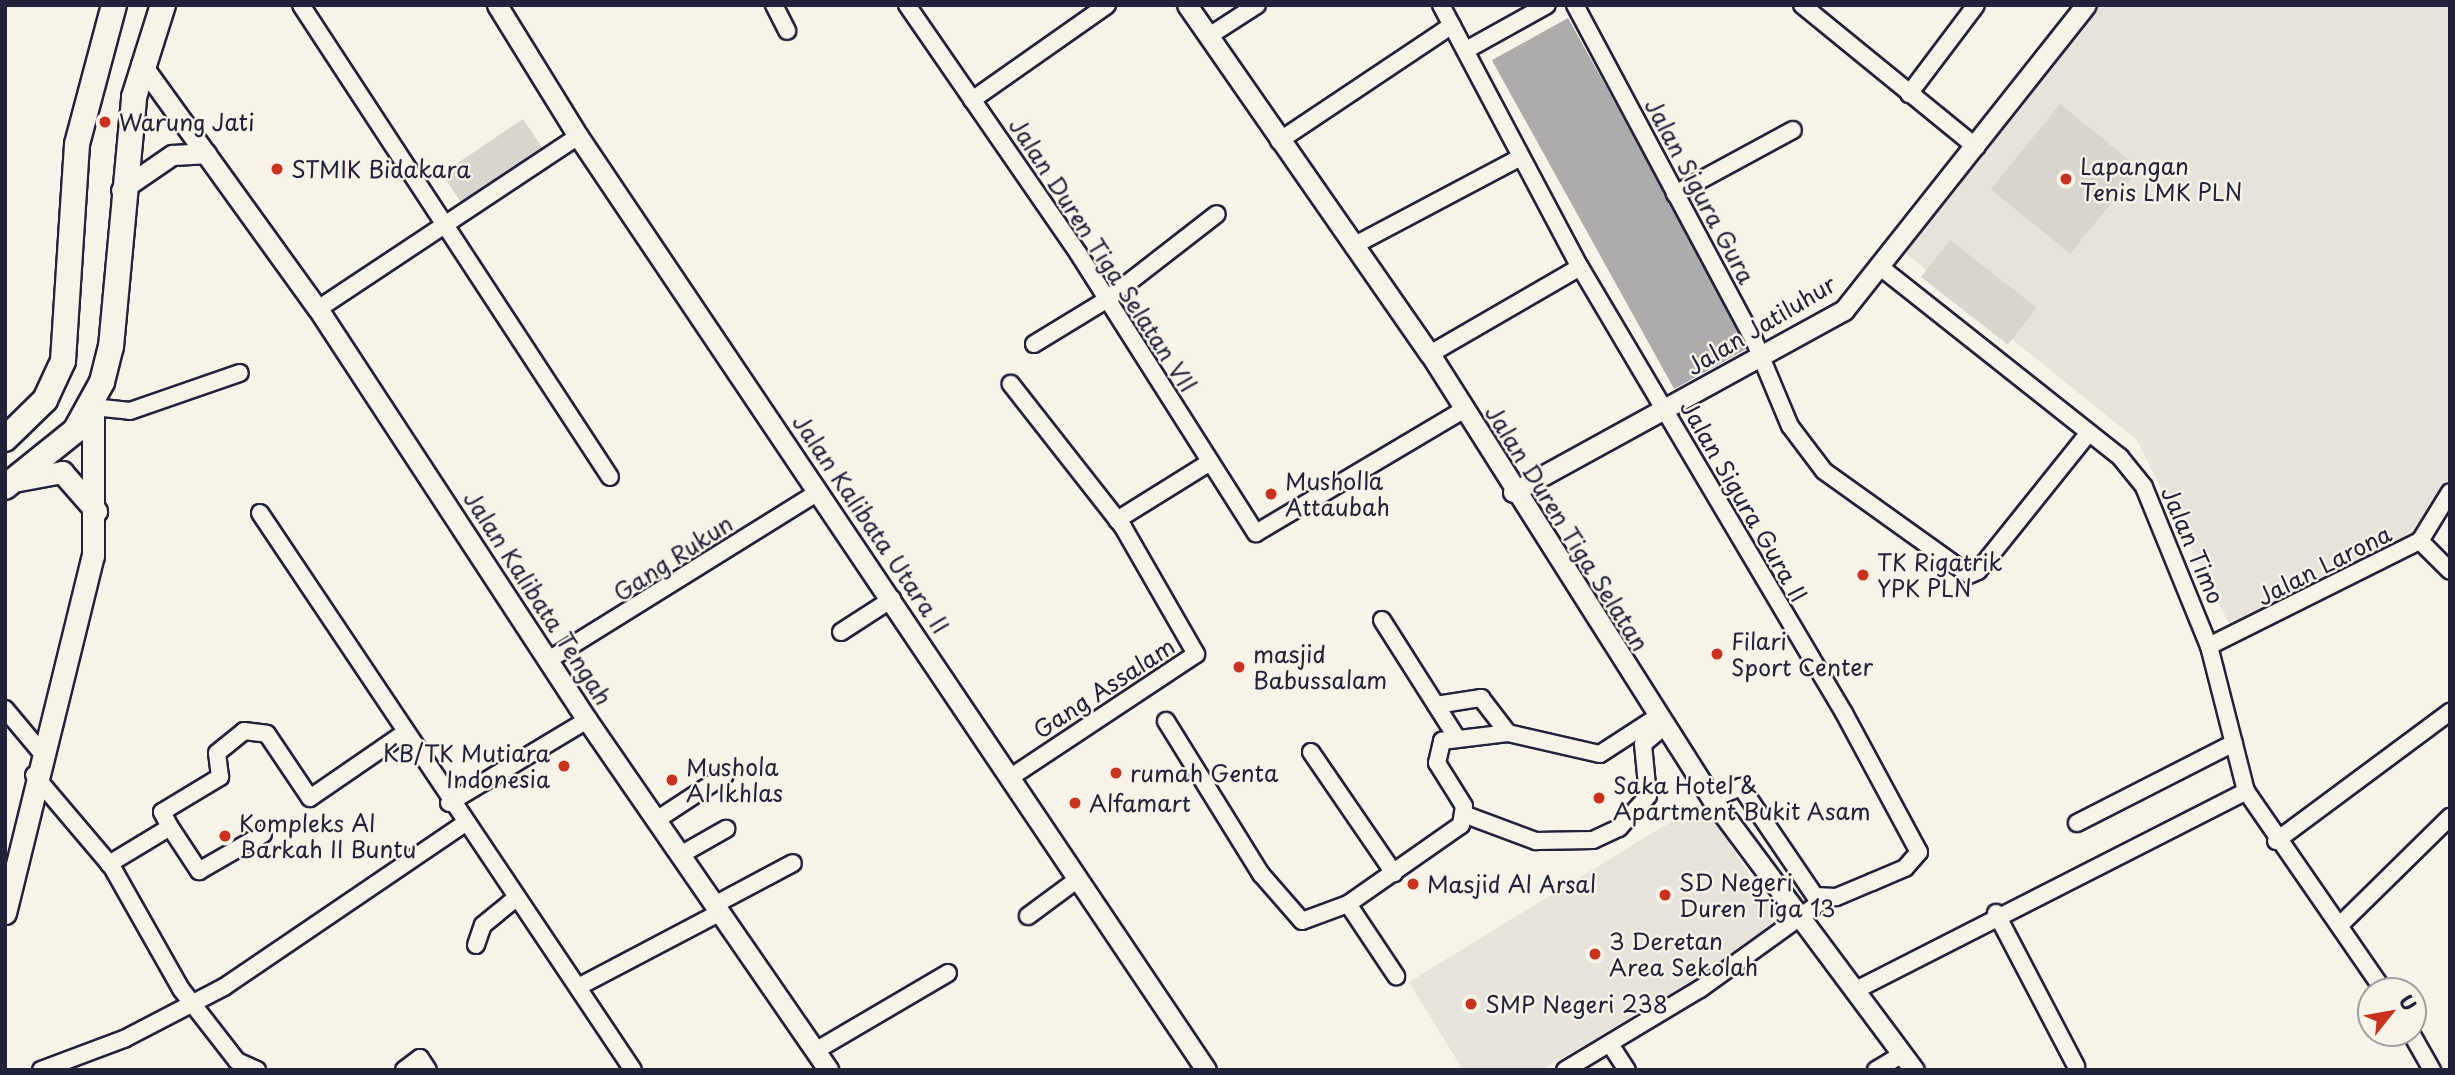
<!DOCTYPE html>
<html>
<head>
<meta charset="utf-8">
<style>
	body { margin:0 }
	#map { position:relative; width:2455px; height:1075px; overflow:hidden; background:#f7f3e8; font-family:"Playpen Sans",sans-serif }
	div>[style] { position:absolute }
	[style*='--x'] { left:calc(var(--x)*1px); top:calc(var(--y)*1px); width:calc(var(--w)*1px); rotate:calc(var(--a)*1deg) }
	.built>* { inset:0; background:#e7e3db }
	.green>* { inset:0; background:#d8d5cf; transform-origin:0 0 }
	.water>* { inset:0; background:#aeabad; transform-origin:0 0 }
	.roads { filter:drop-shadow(2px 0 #22223b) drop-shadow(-2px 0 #22223b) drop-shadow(0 2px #22223b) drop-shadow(0 -2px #22223b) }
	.minor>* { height:16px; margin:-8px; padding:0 8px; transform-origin:8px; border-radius:8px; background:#f7f3e8 }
	.tertiary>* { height:19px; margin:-9.5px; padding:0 9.5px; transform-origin:9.5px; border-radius:9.5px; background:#f7f3e8 }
	.secondary>* { height:21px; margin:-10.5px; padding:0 10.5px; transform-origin:10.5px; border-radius:10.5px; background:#f7f3e8 }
	.primary>* { height:24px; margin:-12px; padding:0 12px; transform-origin:12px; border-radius:12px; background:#f7f3e8 }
	.dots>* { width:19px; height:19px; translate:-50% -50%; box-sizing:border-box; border:4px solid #f7f3e8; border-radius:50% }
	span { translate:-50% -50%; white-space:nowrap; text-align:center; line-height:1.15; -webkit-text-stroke:5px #f7f3e8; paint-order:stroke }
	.poi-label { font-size:23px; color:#22223b }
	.left { translate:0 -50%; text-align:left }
	.right { translate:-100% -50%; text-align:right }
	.street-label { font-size:23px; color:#22223b }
	.frame { position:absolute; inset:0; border:7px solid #22223b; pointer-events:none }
	.north { position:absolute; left:2357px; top:977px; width:70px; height:70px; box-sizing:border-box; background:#f7f3e8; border:2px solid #a29fa3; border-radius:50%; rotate:59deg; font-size:19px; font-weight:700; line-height:28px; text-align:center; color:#22223b }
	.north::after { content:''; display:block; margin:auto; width:24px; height:32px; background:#c8321e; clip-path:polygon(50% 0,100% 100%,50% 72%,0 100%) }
</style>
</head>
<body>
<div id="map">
	<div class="built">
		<div style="clip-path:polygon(2096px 5px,2450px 5px,2450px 511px,2433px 539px,2238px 641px,2137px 440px,1904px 252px)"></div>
		<div style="clip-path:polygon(1703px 802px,1782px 927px,1542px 1070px,1463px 1070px,1409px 982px)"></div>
	</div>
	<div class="green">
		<div style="left:2060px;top:104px;width:102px;height:110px;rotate:39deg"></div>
		<div style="left:523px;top:119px;width:37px;height:98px;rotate:56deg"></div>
		<div style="left:1950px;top:240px;width:110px;height:47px;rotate:38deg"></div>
	</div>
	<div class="water">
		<div style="left:1568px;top:18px;width:376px;height:87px;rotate:61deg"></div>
	</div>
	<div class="roads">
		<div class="minor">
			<div style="--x:301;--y:5;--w:564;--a:56.79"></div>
			<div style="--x:774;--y:5;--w:29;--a:63"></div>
			<div style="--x:907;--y:5;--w:301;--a:55.4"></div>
			<div style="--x:1078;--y:253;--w:332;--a:57.6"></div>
			<div style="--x:1256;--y:533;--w:243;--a:-30.7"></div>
			<div style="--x:1441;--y:5;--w:297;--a:62.1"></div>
			<div style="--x:1580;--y:267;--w:518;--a:59.38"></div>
			<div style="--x:1844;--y:713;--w:158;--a:61.7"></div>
			<div style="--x:1919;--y:852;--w:21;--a:131"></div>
			<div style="--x:1905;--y:868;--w:36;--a:157"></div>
			<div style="--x:1872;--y:882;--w:39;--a:157"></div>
			<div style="--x:1836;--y:897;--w:21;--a:-177"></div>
			<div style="--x:1815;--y:896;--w:132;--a:-124.2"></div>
			<div style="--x:1741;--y:787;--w:31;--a:158"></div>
			<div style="--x:1575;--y:5;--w:380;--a:61.9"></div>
			<div style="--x:1754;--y:340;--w:93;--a:67.3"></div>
			<div style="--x:1790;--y:426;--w:56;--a:52.9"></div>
			<div style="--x:1824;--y:471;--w:178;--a:35.6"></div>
			<div style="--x:1969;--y:575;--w:10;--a:-24"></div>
			<div style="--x:1978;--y:571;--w:174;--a:-51.3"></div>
			<div style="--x:1802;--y:5;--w:225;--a:39.2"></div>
			<div style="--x:1209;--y:36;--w:57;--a:-32.9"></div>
			<div style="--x:1468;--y:49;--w:90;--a:-29.1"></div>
			<div style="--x:1909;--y:94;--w:111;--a:-53"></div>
			<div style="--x:972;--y:100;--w:165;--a:-35.1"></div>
			<div style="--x:1279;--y:141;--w:208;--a:-33.8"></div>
			<div style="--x:1675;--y:194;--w:134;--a:-28.5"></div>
			<div style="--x:1353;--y:246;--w:188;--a:-27.9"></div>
			<div style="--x:1879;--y:266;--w:308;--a:38.4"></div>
			<div style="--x:2120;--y:457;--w:38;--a:51"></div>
			<div style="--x:2144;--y:487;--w:172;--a:67.8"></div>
			<div style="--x:2209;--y:646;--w:150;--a:75.7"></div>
			<div style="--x:2246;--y:791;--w:243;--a:55.4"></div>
			<div style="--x:318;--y:309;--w:312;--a:-33.6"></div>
			<div style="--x:1034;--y:344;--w:84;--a:-31.4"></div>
			<div style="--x:1106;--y:300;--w:140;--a:-37.8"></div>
			<div style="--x:1430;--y:354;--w:173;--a:-30.1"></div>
			<div style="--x:93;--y:407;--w:37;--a:6"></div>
			<div style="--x:130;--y:411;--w:116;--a:-19.1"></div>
			<div style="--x:260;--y:513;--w:670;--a:56.19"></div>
			<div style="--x:1117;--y:520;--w:110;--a:-31.9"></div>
			<div style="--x:2420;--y:541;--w:42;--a:45"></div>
			<div style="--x:1382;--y:620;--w:136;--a:57.6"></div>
			<div style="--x:841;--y:632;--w:61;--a:-32.9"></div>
			<div style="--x:2209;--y:646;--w:236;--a:-26.5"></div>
			<div style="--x:2420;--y:541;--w:57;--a:-58.5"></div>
			<div style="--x:550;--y:659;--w:316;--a:-31.9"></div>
			<div style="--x:1436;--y:705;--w:46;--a:-8.8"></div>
			<div style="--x:1481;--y:698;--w:44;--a:52.4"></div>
			<div style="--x:5;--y:709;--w:56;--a:50.1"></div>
			<div style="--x:1166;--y:721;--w:180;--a:58.2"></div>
			<div style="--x:1261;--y:874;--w:62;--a:48.9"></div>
			<div style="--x:1302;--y:921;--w:49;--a:-20.3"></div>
			<div style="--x:1348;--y:904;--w:138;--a:-35"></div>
			<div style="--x:1461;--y:825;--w:19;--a:-81"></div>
			<div style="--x:1464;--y:806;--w:51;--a:-122.1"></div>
			<div style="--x:1437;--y:763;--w:23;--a:-77"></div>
			<div style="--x:1442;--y:741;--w:66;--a:-6.9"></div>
			<div style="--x:1508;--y:733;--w:94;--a:12.9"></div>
			<div style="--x:1600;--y:754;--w:68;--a:-33"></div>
			<div style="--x:1311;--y:752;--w:147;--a:55.6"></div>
			<div style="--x:34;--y:775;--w:121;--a:49.7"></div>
			<div style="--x:112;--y:867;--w:140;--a:60.5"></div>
			<div style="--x:181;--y:989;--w:91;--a:52.1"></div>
			<div style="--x:237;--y:1061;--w:22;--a:24"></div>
			<div style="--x:1011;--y:777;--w:222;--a:-33.6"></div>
			<div style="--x:1196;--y:654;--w:146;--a:-119.9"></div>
			<div style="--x:1123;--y:527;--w:182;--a:-128.1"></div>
			<div style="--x:449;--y:803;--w:161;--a:-31"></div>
			<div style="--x:1466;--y:815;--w:75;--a:20.4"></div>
			<div style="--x:1536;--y:841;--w:57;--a:-1"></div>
			<div style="--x:1593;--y:840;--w:29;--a:-25"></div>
			<div style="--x:1619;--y:828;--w:43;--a:-47.8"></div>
			<div style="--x:1648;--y:796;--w:52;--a:-95.5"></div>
			<div style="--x:1643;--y:744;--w:26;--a:-40"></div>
			<div style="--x:658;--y:819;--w:80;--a:-33.3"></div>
			<div style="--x:2077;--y:823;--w:176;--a:-27"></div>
			<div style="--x:170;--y:827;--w:53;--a:56.6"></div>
			<div style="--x:199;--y:871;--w:74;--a:-30"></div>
			<div style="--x:2276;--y:841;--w:217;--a:-36.6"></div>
			<div style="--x:682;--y:854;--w:51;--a:-29.6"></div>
			<div style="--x:109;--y:864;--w:71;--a:-31.2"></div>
			<div style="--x:170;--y:827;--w:17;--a:-118"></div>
			<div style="--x:162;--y:812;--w:68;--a:-31.1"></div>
			<div style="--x:220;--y:777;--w:24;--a:-97"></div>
			<div style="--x:217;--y:753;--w:35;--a:-39"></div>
			<div style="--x:244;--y:731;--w:23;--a:7"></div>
			<div style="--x:267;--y:734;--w:77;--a:56.1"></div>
			<div style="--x:310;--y:798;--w:113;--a:-34.5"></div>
			<div style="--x:716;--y:904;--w:87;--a:-28"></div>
			<div style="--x:1348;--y:904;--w:87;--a:56.3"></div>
			<div style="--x:1996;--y:913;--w:173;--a:62.4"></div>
			<div style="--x:1028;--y:916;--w:62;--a:-36.5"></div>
			<div style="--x:2341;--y:924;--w:153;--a:-44.5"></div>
			<div style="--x:476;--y:945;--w:21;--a:-71"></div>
			<div style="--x:483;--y:925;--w:43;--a:-39.3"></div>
			<div style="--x:578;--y:987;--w:161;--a:-27.7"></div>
			<div style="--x:1856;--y:990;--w:438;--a:-27"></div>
			<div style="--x:2411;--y:1033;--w:43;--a:60.4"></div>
			<div style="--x:1610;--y:1044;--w:31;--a:57"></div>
			<div style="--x:815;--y:1051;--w:154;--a:-30.4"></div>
			<div style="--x:41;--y:1070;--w:89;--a:-20.5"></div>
			<div style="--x:124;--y:1039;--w:113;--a:-27.5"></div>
			<div style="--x:224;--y:987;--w:290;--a:-34.2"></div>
			<div style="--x:404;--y:1070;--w:20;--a:-37"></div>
			<div style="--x:420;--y:1058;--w:14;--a:56"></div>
			<div style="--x:1565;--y:1070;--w:157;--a:-31"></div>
			<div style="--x:1700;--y:989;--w:155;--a:-35.8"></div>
			<div style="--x:1876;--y:1070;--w:31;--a:-31"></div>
		</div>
		<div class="tertiary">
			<div style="--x:497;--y:5;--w:154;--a:58.3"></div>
			<div style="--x:578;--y:136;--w:1125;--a:56.08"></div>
			<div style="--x:1187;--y:5;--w:425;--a:55.2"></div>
			<div style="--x:1430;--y:354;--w:527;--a:57.64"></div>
			<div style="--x:1712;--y:799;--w:338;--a:53.3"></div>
			<div style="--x:141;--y:64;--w:302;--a:54.2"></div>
			<div style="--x:318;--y:309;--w:491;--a:56.8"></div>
			<div style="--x:587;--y:720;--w:425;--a:55.4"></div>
			<div style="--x:121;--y:190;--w:62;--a:-34.5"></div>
			<div style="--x:172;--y:155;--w:34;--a:-3"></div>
			<div style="--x:1513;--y:492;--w:378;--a:-28.8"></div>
			<div style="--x:1844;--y:310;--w:389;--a:-51.6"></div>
		</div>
		<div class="secondary">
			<div style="--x:19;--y:480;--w:44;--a:-10.5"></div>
			<div style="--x:62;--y:472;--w:52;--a:48.9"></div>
			<div style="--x:5;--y:913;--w:368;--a:-76.2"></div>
			<div style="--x:93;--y:556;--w:149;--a:-90"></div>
		</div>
		<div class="primary">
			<div style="--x:5;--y:439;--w:56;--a:-44.3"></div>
			<div style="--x:45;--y:400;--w:43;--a:-65.2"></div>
			<div style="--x:63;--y:361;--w:217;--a:-86.3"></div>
			<div style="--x:77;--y:144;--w:144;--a:-75.1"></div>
			<div style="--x:5;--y:487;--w:90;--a:-38.7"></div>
			<div style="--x:75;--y:431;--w:56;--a:-61.1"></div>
			<div style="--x:102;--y:382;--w:36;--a:-76"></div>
			<div style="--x:111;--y:347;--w:251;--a:-84.7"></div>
			<div style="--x:134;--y:97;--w:96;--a:-72.5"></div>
		</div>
	</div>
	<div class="dots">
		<div style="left:105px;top:122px;background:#c8321e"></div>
		<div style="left:277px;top:169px;background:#c8321e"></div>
		<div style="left:2066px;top:179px;background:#c8321e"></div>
		<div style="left:1271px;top:494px;background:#c8321e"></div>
		<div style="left:1863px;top:575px;background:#c8321e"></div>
		<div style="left:1717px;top:654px;background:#c8321e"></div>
		<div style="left:1239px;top:667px;background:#c8321e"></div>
		<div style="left:564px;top:766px;background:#c8321e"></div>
		<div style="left:1116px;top:773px;background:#c8321e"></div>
		<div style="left:672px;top:780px;background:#c8321e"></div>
		<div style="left:1599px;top:798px;background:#c8321e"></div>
		<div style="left:1075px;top:803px;background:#c8321e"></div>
		<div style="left:225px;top:836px;background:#c8321e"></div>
		<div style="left:1413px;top:884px;background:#c8321e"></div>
		<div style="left:1665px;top:895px;background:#c8321e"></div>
		<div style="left:1595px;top:954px;background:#c8321e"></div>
		<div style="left:1471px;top:1004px;background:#c8321e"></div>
	</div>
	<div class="poi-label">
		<span class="left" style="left:119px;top:122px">Warung Jati</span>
		<span class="left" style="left:2080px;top:179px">Lapangan<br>Tenis LMK PLN</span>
		<span class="left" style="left:291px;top:169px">STMIK Bidakara</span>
		<span class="left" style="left:1285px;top:494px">Musholla<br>Attaubah</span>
		<span class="left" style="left:1877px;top:575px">TK Rigatrik<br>YPK PLN</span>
		<span class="left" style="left:1731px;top:654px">Filari<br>Sport Center</span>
		<span class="left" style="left:1253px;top:667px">masjid<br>Babussalam</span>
		<span class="right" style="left:550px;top:766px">KB/TK Mutiara<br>Indonesia</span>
		<span class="left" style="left:686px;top:780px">Mushola<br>Al Ikhlas</span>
		<span class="left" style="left:1130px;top:773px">rumah Genta</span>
		<span class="left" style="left:1613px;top:798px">Saka Hotel &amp;<br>Apartment Bukit Asam</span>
		<span class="left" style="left:1089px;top:803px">Alfamart</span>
		<span class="left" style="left:239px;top:836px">Kompleks Al<br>Barkah II Buntu</span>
		<span class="left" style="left:1679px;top:895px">SD Negeri<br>Duren Tiga 13</span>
		<span class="left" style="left:1427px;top:884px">Masjid Al Arsal</span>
		<span class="left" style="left:1609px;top:954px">3 Deretan<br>Area Sekolah</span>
		<span class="left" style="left:1485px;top:1004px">SMP Negeri 238</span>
	</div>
	<div class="street-label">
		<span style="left:1700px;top:191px;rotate:62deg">Jalan Sigura Gura</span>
		<span style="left:1103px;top:255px;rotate:57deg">Jalan Duren Tiga Selatan VII</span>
		<span style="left:1761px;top:325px;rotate:-31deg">Jalan Jatiluhur</span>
		<span style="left:1744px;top:501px;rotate:60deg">Jalan Sigura Gura II</span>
		<span style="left:871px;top:524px;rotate:56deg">Jalan Kalibata Utara II</span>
		<span style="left:1567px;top:528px;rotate:58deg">Jalan Duren Tiga Selatan</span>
		<span style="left:2193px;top:545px;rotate:67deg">Jalan Timo</span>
		<span style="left:673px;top:558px;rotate:-33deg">Gang Rukun</span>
		<span style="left:2324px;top:565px;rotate:-27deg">Jalan Larona</span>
		<span style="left:538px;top:598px;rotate:57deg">Jalan Kalibata Tengah</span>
		<span style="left:1104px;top:688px;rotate:-33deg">Gang Assalam</span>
	</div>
	<div class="frame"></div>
	<div class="north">U</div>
</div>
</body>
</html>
